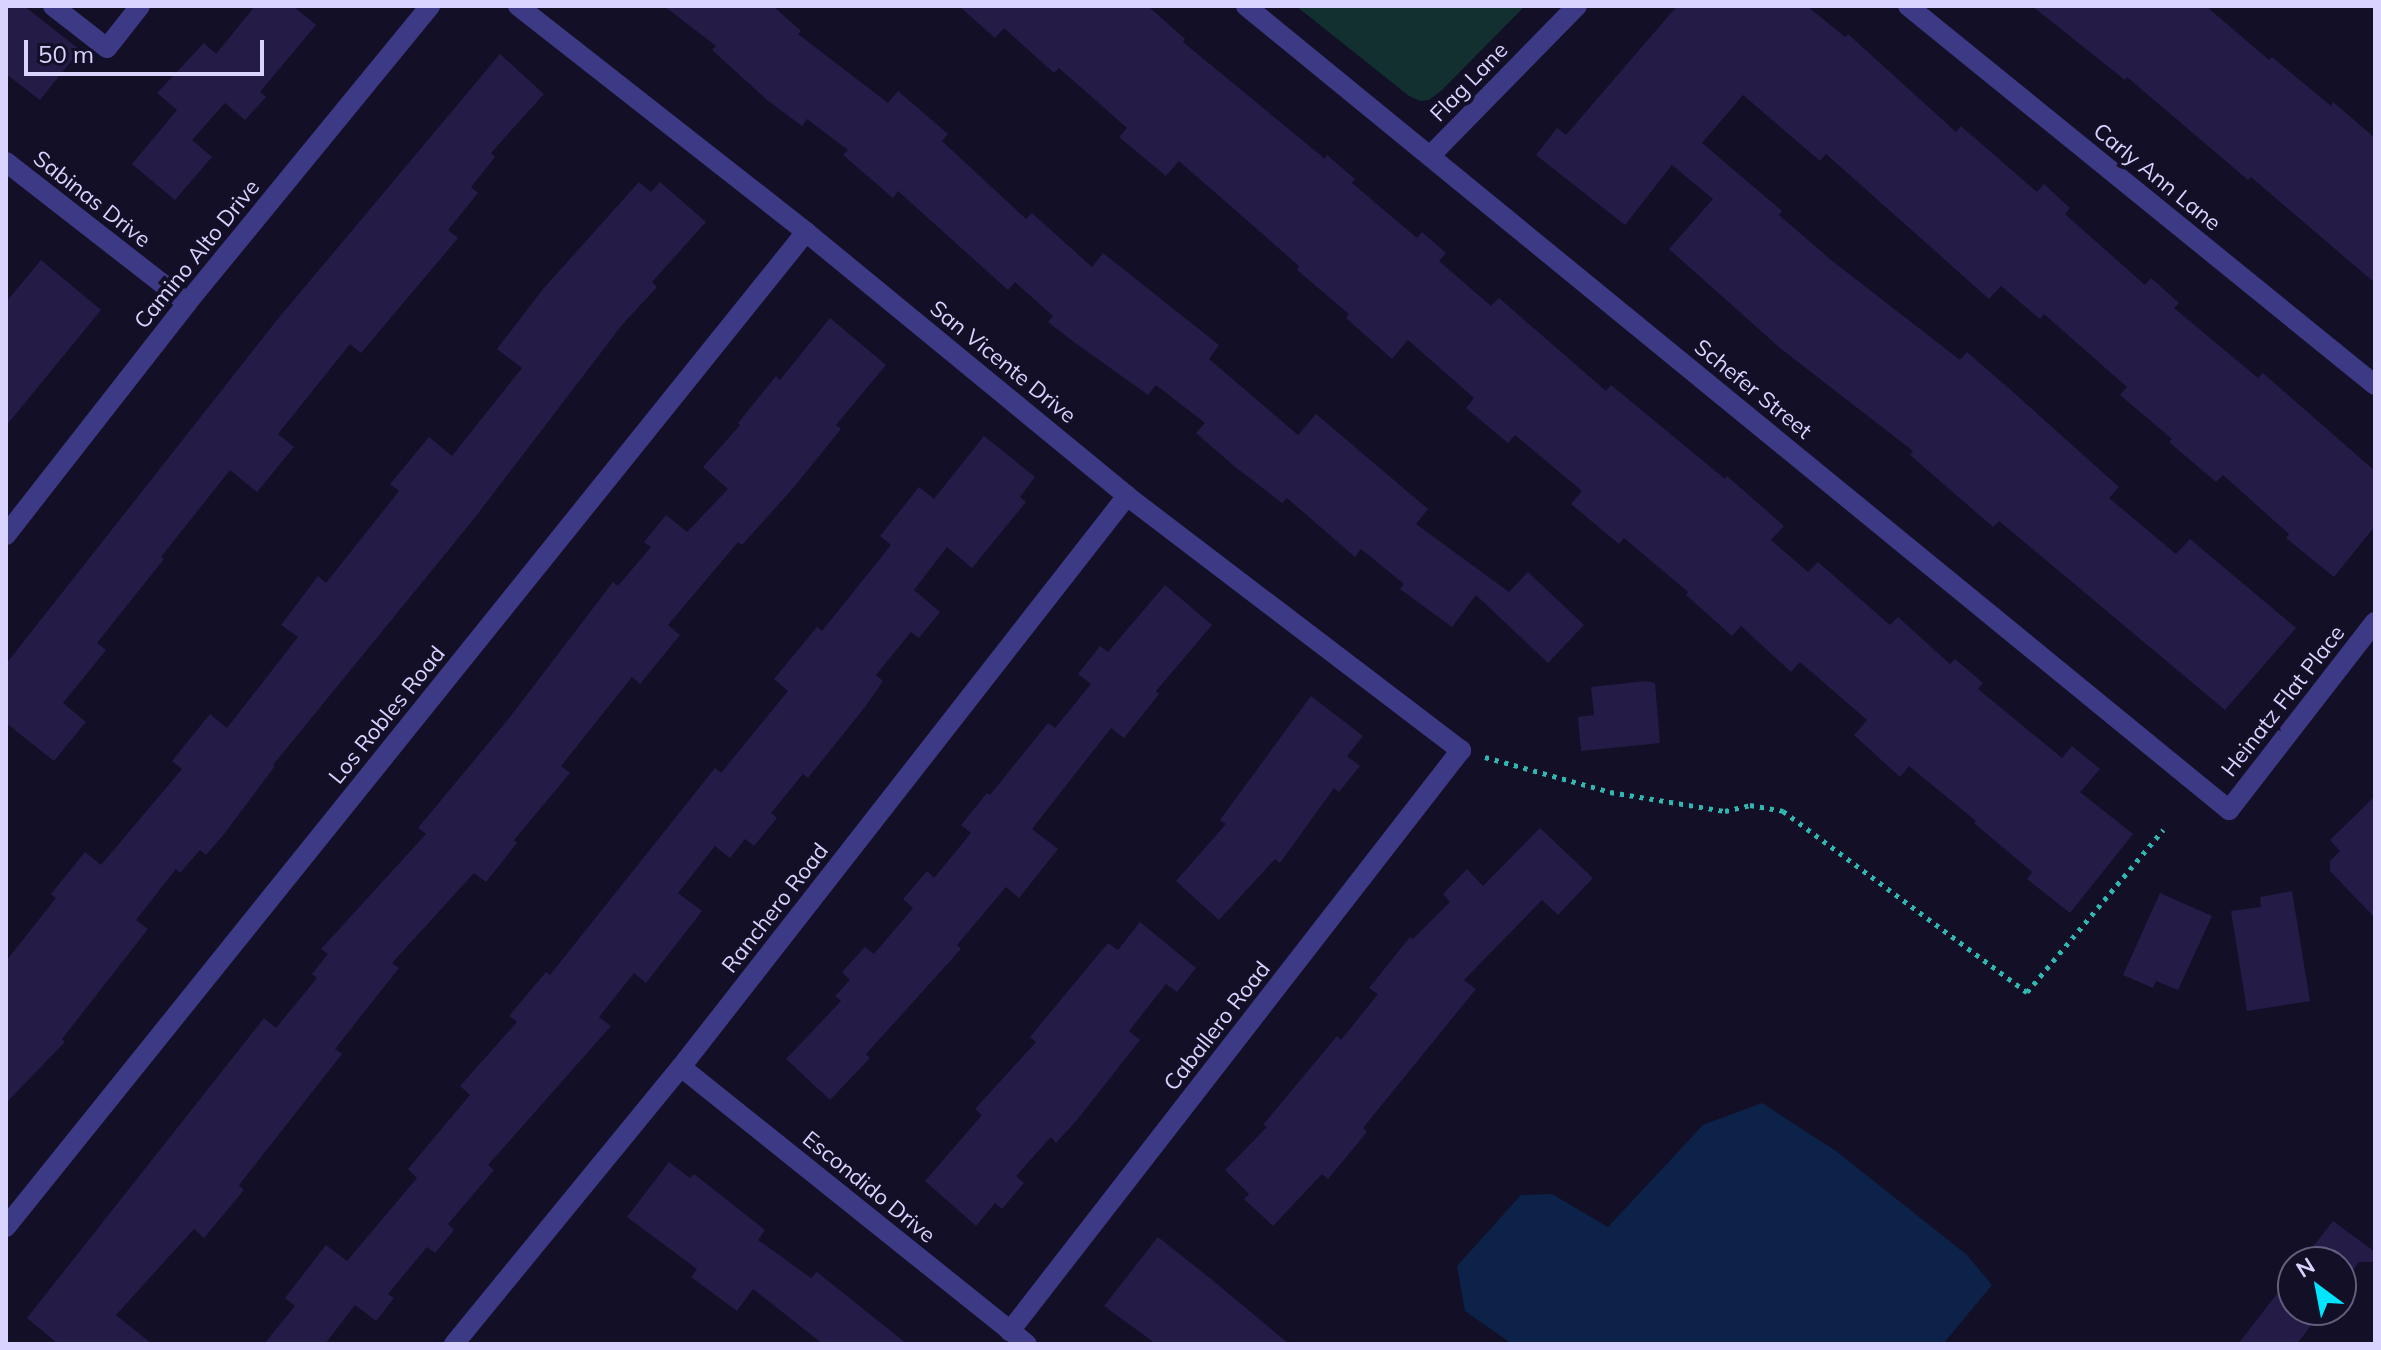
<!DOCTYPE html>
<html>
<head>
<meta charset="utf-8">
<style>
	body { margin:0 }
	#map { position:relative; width:2381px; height:1350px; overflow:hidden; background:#130f26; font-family:Mulish,sans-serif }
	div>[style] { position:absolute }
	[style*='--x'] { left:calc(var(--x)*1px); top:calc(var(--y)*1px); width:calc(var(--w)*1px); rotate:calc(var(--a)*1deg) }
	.green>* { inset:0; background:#12302f }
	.water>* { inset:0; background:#0c2248 }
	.building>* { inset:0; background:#241b47 }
	.path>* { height:5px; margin-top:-2.5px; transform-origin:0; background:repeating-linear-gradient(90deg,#2fb8b0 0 4px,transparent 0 10px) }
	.minor>* { height:20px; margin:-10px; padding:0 10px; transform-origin:10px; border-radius:10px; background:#3d3a85 }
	span { translate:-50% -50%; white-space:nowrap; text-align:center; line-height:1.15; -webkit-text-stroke:8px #130f26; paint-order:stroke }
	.street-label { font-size:22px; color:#d9d4ff }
	.frame { position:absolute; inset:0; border:8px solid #d9d4ff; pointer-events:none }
	.north { position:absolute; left:2277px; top:1246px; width:80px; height:80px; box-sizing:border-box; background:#130f26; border:2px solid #625e7d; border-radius:50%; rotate:328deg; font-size:22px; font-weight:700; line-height:32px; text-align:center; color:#d9d4ff }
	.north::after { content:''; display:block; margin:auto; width:28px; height:36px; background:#00e5ff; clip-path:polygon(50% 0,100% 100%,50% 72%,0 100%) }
	.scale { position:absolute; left:24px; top:40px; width:240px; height:36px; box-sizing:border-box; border:4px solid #d9d4ff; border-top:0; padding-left:10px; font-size:24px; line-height:28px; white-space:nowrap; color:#d9d4ff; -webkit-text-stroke:6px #130f26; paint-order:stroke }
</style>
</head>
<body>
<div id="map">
	<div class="green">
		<div style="clip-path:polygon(1296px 6px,1525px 6px,1442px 90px,1429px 100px,1420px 101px,1409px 96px)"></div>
	</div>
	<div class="water">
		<div style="clip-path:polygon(1762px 1103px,1836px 1151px,1967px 1255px,1992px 1285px,1943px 1344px,1512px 1344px,1465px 1311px,1457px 1266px,1521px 1195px,1552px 1194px,1608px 1227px,1703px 1125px)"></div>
	</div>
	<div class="building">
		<div style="clip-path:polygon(6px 6px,24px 6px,80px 50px,40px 100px,6px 74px)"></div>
		<div style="clip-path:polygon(255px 6px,293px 6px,316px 25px,260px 92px,266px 97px,245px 120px,225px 103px,192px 140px,212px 157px,175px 200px,132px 164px,177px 110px,157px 93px,204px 43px,216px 54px)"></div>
		<div style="clip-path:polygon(664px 6px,773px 6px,801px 31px,798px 34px,888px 103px,898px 91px,948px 134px,942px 141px,1026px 219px,1032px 213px,1092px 267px,1103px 253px,1219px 345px,1209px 359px,1298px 435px,1316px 414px,1428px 509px,1416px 524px,1509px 592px,1528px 572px,1584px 625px,1548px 663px,1476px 595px,1452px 627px,1400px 589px,1404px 584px,1361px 549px,1355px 557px,1287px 498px,1282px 503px,1234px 466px,1196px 433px,1205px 423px,1156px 385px,1148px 395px,1074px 342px,1048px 322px,1053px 316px,1015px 282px,1008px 290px,898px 191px,893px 198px,843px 155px,848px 150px,807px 119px,802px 126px,767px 100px,712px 50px,716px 46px)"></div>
		<div style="clip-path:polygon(959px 6px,1148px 6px,1185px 39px,1183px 42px,1325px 159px,1327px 155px,1355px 179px,1352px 183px,1417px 238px,1422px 232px,1446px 253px,1439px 261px,1491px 306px,1499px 298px,1606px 391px,1611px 385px,1725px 479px,1727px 476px,1784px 526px,1771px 540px,1808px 572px,1818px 562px,1890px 625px,1898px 617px,1950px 664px,1955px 659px,1983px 683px,1978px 689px,2062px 758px,2072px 746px,2100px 769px,2080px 792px,2133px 834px,2070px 913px,2027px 879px,2032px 872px,1974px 823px,1976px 821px,1909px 766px,1900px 777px,1854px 735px,1867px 720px,1800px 662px,1791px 672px,1741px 626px,1732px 636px,1686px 595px,1688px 592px,1624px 538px,1619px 544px,1571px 504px,1582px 491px,1515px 435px,1508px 443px,1466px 408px,1474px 398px,1408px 340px,1392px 359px,1346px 318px,1349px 314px,1297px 270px,1299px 266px,1179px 161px,1166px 176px,1119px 137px,1127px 128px,1059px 68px,1054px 73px,1004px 28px,995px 38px)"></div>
		<div style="clip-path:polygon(1677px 6px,1807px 6px,1845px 37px,1848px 34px,1956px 132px,1961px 126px,2037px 192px,2044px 184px,2070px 208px,2065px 214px,2145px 285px,2151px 278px,2179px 303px,2174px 308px,2258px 378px,2263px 373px,2375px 471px,2375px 526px,2334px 577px,2286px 538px,2289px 534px,2223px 475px,2216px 482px,2169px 442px,2172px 439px,2120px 395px,2127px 387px,2044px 314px,2040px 319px,2001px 286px,1989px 299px,1826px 154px,1820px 161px,1743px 95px,1702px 143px,1782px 211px,1779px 215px,1831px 260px,1960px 360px,1967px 352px,2013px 392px,2119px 487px,2109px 498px,2176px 554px,2190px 539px,2296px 628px,2225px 710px,1999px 521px,1993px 527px,1910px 455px,1913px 451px,1780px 348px,1669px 249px,1713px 199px,1672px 165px,1625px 225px,1536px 155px,1557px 128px,1566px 135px)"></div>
		<div style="clip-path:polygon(2032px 6px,2206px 6px,2269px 60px,2272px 57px,2331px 106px,2333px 102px,2375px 138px,2375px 283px,2251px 177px,2248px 180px,2127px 77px,2125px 80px)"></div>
		<div style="clip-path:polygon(500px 54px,544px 94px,491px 153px,495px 157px,471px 187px,478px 193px,448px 230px,458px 238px,361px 353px,350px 344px,278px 434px,294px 447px,257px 492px,230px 470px,161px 557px,164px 559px,97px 643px,106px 650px,63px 703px,86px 722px,54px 761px,6px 723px,6px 664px,277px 320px)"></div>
		<div style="clip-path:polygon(639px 182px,651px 192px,660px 182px,706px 222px,652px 282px,657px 287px,622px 325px,473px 520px,273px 765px,275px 766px,225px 833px,206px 855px,200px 850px,180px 873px,176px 869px,136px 920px,148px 929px,62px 1039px,65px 1042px,6px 1103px,6px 961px,56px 898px,51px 894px,85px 852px,101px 865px,182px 769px,172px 761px,210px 714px,227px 728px,298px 637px,281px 625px,318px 576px,326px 583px,399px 491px,390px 484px,429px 437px,452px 456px,522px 368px,497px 349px,543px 289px)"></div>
		<div style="clip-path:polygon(41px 260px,101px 310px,6px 426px,6px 302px)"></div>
		<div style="clip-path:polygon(830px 318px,886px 365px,836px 425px,841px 429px,794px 487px,742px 545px,738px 542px,668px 625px,680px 635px,640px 684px,632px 677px,561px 766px,570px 773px,514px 840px,517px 843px,486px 882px,474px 873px,392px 963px,399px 968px,335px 1049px,342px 1054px,239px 1185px,244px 1190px,204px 1238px,194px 1229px,116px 1315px,152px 1344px,58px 1344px,27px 1318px,264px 1018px,276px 1028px,317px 978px,312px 974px,328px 954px,321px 949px,426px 834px,418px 828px,506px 722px,613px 582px,618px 586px,651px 547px,644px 542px,666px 515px,687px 532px,728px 489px,703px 467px,740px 425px,738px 423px,776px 376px,780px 380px)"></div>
		<div style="clip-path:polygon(984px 436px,1035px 477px,1020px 497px,1026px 502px,972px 568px,947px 547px,914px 590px,940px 612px,919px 638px,911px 632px,876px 675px,883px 681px,865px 707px,808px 778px,803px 774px,771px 813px,777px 818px,754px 846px,745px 839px,730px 858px,715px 846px,678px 893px,702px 911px,646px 983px,634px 973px,599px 1017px,611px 1026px,488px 1165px,494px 1170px,448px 1224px,454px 1230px,435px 1253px,427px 1247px,388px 1294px,394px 1298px,376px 1321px,355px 1305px,325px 1344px,264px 1344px,295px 1306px,285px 1298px,326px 1245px,347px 1261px,417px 1178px,408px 1169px,470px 1095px,460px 1086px,517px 1022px,509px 1016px,546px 972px,550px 975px,715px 768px,721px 773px,788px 691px,774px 679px,817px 627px,822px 631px,891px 545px,880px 536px,919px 487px,934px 499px)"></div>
		<div style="clip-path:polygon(1165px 585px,1212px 625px,1156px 691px,1159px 694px,1124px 738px,1111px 728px,1032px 829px,1058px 849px,1019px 898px,1006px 887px,957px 945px,961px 949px,866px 1054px,870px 1058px,830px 1100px,786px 1059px,841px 1001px,835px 996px,850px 980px,842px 972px,865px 947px,874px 954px,913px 908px,903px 899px,927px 871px,934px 878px,971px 833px,961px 825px,987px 793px,990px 795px,1048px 723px,1055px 728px,1091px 684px,1078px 674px,1100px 646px,1108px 652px)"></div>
		<div style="clip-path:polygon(1646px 681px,1655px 683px,1660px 743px,1581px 751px,1578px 717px,1594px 715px,1591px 687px)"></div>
		<div style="clip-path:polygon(1311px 696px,1363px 736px,1347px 756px,1360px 766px,1339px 792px,1334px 788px,1280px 863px,1275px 859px,1219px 920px,1176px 881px,1226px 824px,1220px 820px)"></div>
		<div style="clip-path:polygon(2375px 796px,2375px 918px,2330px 871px,2330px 861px,2340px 851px,2330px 840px)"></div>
		<div style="clip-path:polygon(1540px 828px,1593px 878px,1558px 915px,1542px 900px,1464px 980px,1476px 989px,1363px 1128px,1367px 1132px,1328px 1179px,1322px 1174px,1273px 1226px,1244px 1199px,1249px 1194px,1225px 1170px,1267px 1127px,1263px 1125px,1337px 1036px,1341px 1040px,1378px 994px,1369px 988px,1410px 937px,1413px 939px,1450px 902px,1443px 894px,1467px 869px,1483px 886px)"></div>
		<div style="clip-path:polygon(2292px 891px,2310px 1001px,2247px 1011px,2231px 911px,2261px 907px,2260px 897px)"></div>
		<div style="clip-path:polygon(2160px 893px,2212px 916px,2178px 990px,2156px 981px,2153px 988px,2123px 975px)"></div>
		<div style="clip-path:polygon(1140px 922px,1196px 968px,1177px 992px,1166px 984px,1129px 1031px,1140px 1040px,1077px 1120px,1056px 1143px,1051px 1137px,1016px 1176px,1024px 1183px,1002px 1209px,995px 1203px,976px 1226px,925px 1181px,982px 1115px,975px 1109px,1036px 1042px,1030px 1037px,1073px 985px,1108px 943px,1118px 950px)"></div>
		<div style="clip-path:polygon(669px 1162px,690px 1178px,694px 1174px,765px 1230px,758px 1240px,811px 1278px,817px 1272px,907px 1344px,823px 1344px,753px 1289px,737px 1311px,691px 1277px,697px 1269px,627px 1217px)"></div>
		<div style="clip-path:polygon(2333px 1221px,2375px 1252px,2375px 1262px,2359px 1262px,2341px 1286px,2341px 1262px,2301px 1262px)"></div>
		<div style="clip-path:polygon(1158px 1237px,1211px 1279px,1289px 1344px,1156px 1344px,1104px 1306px)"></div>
		<div style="clip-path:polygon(2293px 1273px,2293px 1310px,2323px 1310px,2297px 1344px,2238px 1344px)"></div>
	</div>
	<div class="path">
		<div style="--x:1485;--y:757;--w:130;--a:15.6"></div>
		<div style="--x:1610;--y:792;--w:117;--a:9.4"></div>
		<div style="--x:1725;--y:811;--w:26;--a:-13"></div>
		<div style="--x:1750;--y:805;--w:34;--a:10"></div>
		<div style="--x:1783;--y:811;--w:304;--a:36.6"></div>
		<div style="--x:2027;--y:992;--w:212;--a:-50"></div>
	</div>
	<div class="minor">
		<div style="--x:53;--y:6;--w:68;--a:37.9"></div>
		<div style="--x:107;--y:48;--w:53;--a:-51.8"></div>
		<div style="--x:518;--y:6;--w:366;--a:38.1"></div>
		<div style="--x:806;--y:232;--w:416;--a:39.4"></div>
		<div style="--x:1127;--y:496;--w:420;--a:37.3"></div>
		<div style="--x:1461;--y:750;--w:736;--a:127.82"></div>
		<div style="--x:1246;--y:6;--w:1270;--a:39.28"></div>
		<div style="--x:2229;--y:810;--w:238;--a:-52.2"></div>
		<div style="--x:1908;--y:6;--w:601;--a:39.06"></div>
		<div style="--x:1430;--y:156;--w:210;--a:-45.6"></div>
		<div style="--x:6;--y:162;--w:229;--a:37.9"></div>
		<div style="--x:6;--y:535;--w:294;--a:-52"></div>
		<div style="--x:187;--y:303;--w:384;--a:-50.7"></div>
		<div style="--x:681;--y:1067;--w:443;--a:38.7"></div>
		<div style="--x:6;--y:1227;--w:1277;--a:-51.2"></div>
		<div style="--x:454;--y:1344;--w:358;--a:-50.7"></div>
		<div style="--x:681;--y:1067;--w:725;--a:-52.01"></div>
	</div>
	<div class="street-label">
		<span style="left:1469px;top:82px;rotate:-46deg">Flag Lane</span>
		<span style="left:2157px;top:177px;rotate:39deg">Carly Ann Lane</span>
		<span style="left:92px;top:199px;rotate:38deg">Sabinas Drive</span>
		<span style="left:197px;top:254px;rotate:-51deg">Camino Alto Drive</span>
		<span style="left:1003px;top:362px;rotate:39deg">San Vicente Drive</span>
		<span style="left:1753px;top:389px;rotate:39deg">Schefer Street</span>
		<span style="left:2283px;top:701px;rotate:-52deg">Heinatz Flat Place</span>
		<span style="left:387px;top:715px;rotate:-51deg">Los Robles Road</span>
		<span style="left:775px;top:908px;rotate:-52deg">Ranchero Road</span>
		<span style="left:1217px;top:1026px;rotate:-52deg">Caballero Road</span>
		<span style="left:869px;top:1187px;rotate:39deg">Escondido Drive</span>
	</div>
	<div class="frame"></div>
	<div class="north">N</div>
	<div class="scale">50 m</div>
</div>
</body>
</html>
